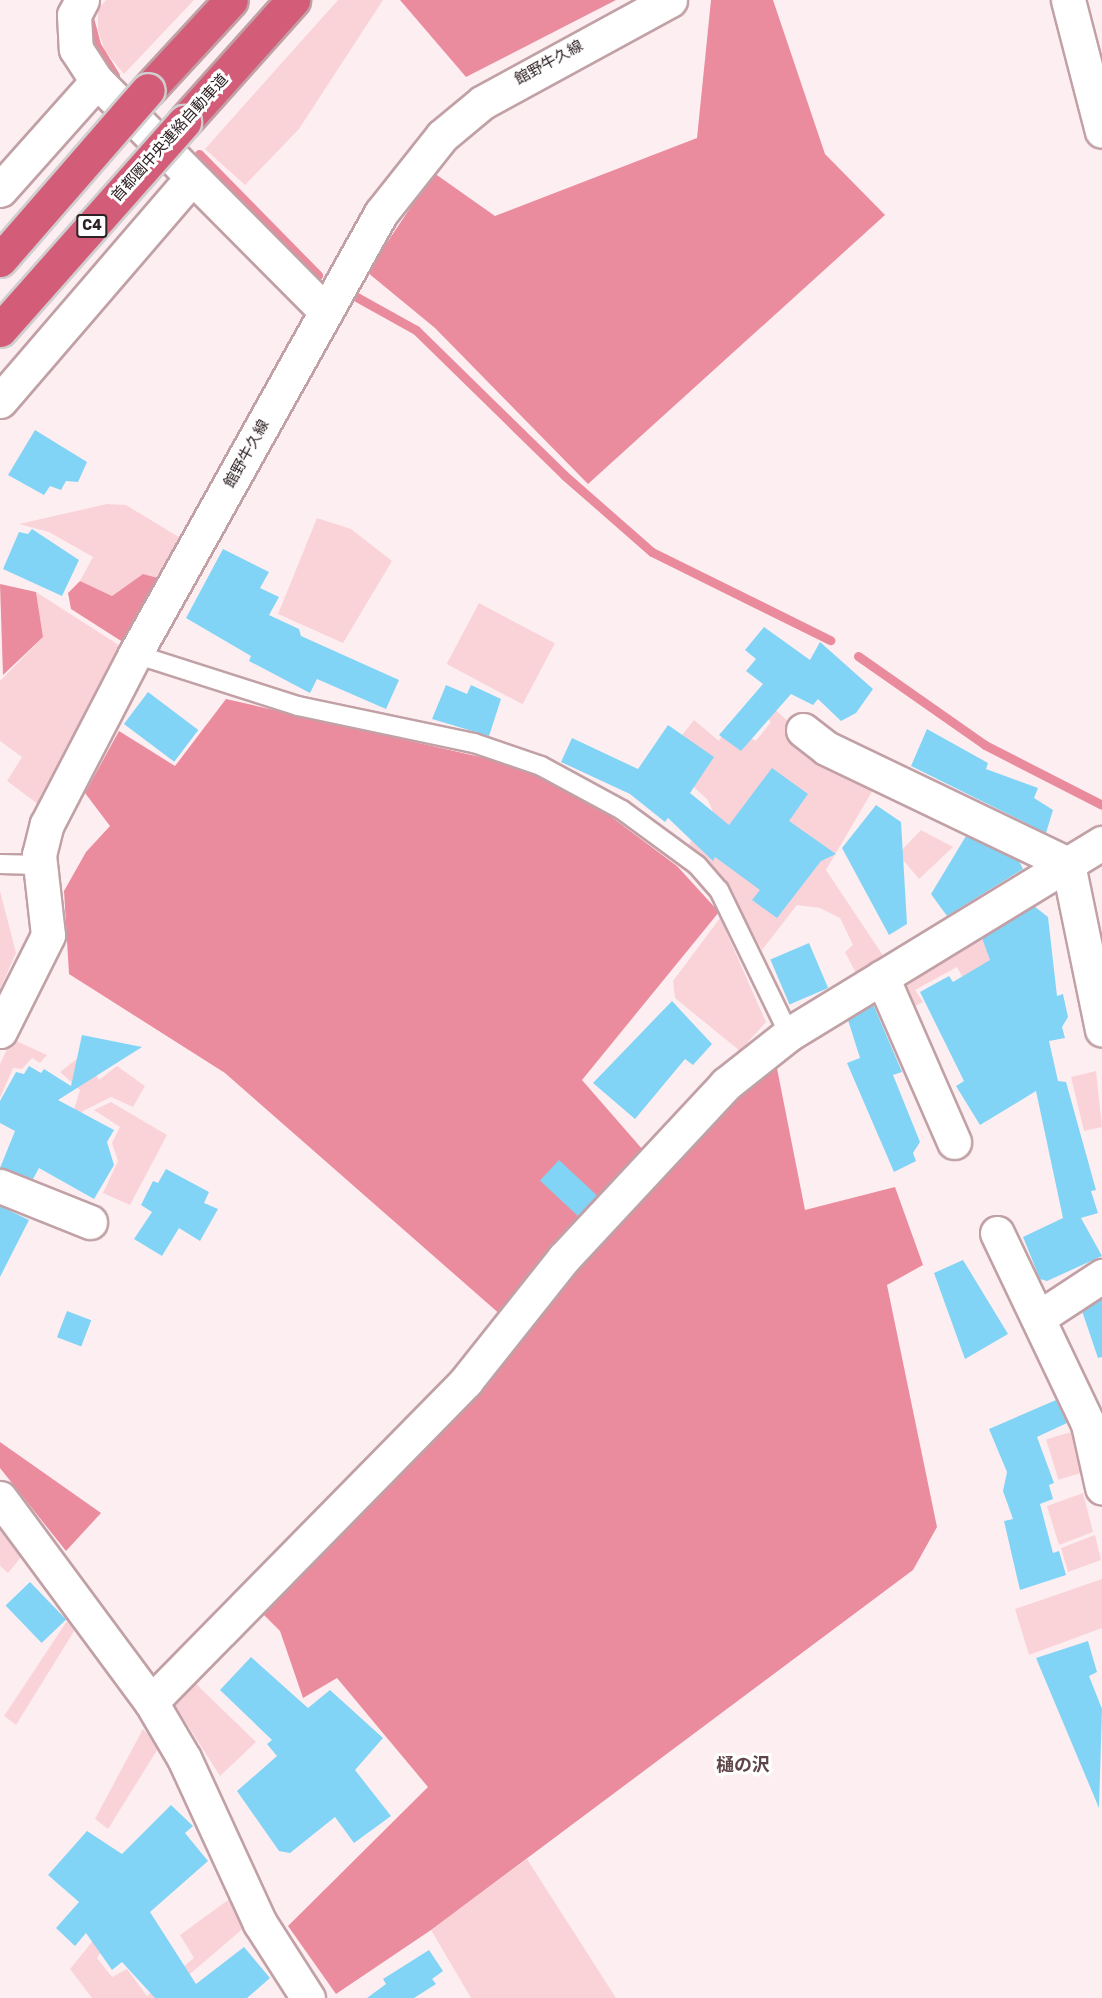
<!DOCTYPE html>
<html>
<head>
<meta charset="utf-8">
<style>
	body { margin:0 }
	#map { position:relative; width:1102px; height:1998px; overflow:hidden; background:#fdeff1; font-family:Rubik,"Noto Sans JP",sans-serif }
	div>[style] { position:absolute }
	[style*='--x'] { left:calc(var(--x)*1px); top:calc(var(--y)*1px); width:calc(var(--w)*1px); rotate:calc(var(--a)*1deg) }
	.green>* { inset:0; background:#fad3d8; transform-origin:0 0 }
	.forest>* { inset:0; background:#ea8c9e }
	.stream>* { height:9px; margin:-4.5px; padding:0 4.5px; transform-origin:4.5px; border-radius:4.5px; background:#e98b9c }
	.building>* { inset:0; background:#81d4f5; transform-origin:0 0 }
	.roads { filter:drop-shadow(2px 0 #c1a1a6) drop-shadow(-2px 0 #c1a1a6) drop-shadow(0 2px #c1a1a6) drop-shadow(0 -2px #c1a1a6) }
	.lane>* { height:18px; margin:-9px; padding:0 9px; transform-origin:9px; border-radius:9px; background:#fff }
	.street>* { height:33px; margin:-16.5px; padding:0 16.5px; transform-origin:16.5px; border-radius:16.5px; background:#fff }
	.secondary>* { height:33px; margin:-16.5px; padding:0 16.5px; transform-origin:16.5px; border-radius:16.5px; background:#fff }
	.highway>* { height:33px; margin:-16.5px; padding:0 16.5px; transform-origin:16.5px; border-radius:16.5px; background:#d35d78 }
	.bridges { filter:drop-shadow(2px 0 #d1cecf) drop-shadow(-2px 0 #d1cecf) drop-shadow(0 2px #d1cecf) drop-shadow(0 -2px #d1cecf) }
	.highway-bridge>* { height:33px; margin:-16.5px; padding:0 16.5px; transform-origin:16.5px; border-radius:16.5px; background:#d35d78 }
	span { translate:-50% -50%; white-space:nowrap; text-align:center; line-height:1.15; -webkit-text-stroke:6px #fff; paint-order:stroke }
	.shield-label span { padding:2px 4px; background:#fff; border:2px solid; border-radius:4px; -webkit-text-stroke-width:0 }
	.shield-label { font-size:14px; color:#2e2123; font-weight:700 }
	.street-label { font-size:15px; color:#2e2123 }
	.quarter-label { font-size:18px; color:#5f4449; font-weight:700 }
</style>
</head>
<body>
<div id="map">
	<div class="green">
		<div style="clip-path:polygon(106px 0,194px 0,124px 74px,105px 51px,98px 30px,98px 9px)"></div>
		<div style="clip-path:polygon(338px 0,383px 0,299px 129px,245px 185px,205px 149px)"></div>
		<div style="clip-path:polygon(107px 504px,126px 505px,182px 539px,162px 579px,143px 574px,112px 596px,80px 581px,93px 557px,49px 532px,19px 524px)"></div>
		<div style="clip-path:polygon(317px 518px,351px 529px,392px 561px,343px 643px,278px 614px)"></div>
		<div style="clip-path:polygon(36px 592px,128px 651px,39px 805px,7px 781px,22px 757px,0 741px,0 681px,43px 637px)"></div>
		<div style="left:479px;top:603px;width:86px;height:69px;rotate:28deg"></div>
		<div style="clip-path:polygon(758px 694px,822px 752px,877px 783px,826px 870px,886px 960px,858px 977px,845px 952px,853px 945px,840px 918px,820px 908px,797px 905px,762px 950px,722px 876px,689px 844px,713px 812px,708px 800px,663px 759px,694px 720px,719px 741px,727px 725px,756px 741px,771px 722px,750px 703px)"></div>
		<div style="clip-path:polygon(921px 830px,953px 847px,919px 879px,898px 854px)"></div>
		<div style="clip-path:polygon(0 891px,16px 953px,0 989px)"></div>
		<div style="clip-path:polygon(720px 918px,766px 1022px,740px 1051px,675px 998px,673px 981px)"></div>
		<div style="clip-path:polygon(1003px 919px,1013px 996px,980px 1009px,957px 967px,915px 990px,923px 1002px,911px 1008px,903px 988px,912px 978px)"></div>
		<div style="clip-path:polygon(12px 1039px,47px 1055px,40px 1063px,32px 1058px,22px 1069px,13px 1068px,0 1098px,0 1064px)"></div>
		<div style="clip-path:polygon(83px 1054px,99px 1080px,117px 1066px,145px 1086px,133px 1107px,111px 1097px,83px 1111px,66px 1136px,80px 1090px,60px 1072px)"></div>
		<div style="clip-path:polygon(1096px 1071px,1102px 1127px,1084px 1131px,1071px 1077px)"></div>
		<div style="clip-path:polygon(111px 1102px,167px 1135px,130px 1205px,103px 1193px,118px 1161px,112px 1143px,120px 1127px,94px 1110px)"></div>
		<div style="left:1071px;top:1432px;width:42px;height:26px;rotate:73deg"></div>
		<div style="clip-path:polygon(1083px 1493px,1093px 1532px,1059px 1545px,1047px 1506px)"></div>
		<div style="clip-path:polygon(0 1527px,22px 1556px,8px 1573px,0 1566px)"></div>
		<div style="clip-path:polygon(1095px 1535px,1101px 1560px,1068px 1572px,1061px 1548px)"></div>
		<div style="clip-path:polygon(1102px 1579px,1102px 1628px,1029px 1655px,1015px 1609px)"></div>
		<div style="clip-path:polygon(69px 1618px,76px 1628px,16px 1725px,4px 1716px)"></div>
		<div style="clip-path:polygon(192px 1680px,256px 1742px,220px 1776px,171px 1699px)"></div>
		<div style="clip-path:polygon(143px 1729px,159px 1747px,108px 1829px,95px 1819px)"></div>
		<div style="clip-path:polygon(527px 1859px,616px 1998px,471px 1998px,431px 1930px)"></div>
		<div style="clip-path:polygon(228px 1900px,246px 1926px,162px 1998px,92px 1998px,70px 1969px,96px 1937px,106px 1945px,97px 1958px,112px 1977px,127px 1969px,147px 1996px,194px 1958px,180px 1935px)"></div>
	</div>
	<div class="forest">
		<div style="clip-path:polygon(400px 0,616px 0,466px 77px)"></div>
		<div style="clip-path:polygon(711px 0,773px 0,825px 154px,885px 215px,588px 484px,435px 328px,367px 272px,434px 173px,495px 216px,697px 138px)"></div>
		<div style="clip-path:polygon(143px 574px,162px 579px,129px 646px,71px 609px,68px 593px,80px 581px,112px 596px)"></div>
		<div style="clip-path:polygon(0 584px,36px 592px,43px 637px,3px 675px)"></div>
		<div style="clip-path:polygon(226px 699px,511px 764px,586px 798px,677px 866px,719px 912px,582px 1080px,643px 1150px,769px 1028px,805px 1210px,895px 1187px,923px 1265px,887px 1285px,937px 1527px,913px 1570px,431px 1930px,336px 1994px,288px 1926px,428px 1787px,337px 1678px,303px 1698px,280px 1631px,259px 1610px,502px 1316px,225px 1073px,69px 974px,64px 891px,86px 852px,110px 826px,85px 793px,119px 731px,175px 766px)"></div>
		<div style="clip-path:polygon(0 1442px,101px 1513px,66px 1551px,0 1468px)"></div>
	</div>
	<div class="stream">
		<div style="--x:89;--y:18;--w:28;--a:75"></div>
		<div style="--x:96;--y:45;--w:36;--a:58"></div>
		<div style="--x:199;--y:154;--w:170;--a:45.5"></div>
		<div style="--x:353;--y:295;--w:72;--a:29.1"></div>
		<div style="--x:416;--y:330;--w:207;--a:44.4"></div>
		<div style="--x:564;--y:475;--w:117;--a:41.2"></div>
		<div style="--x:652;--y:552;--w:199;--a:26.3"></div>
		<div style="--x:858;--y:656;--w:155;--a:35"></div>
		<div style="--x:985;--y:745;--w:131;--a:27.1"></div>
	</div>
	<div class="building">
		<div style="clip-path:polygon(35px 430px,87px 462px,78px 482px,66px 481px,61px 490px,50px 486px,44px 495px,8px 475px)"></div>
		<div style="clip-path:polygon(32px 529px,79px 560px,62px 596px,3px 569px,19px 532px,28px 534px)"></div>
		<div style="clip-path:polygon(223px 549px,269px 572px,260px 588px,279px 597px,269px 615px,299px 629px,301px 636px,399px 680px,386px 709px,317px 679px,310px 693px,249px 661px,251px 656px,186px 618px)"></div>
		<div style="clip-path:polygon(764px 627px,810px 660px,820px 642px,873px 689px,856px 713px,841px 721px,818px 699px,813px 705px,791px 694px,741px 751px,719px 735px,763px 684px,746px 671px,756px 659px,745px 650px)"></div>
		<div style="clip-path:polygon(446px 685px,467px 694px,471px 685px,501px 699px,489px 736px,432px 719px)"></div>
		<div style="left:148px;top:692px;width:63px;height:40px;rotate:37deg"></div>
		<div style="clip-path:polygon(668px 725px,714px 757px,690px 793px,729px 825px,772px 768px,808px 794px,789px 821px,836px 854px,821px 861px,777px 918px,752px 900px,760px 890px,715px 857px,713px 861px,668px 818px,665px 822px,630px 794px,561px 762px,572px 738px,638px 769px)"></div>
		<div style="clip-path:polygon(927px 729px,988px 763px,986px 769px,1038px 788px,1034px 798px,1053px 810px,1046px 833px,911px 766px)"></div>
		<div style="clip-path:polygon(876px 805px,901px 822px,907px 924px,889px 935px,842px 848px)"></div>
		<div style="clip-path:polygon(966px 836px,1019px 861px,1023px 869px,947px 916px,931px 894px)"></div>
		<div style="clip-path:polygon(1034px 906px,1048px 917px,1057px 996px,1063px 994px,1068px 1017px,1062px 1027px,1065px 1038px,1049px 1041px,1058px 1081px,1066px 1082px,1096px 1190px,1091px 1191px,1098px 1213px,1081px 1218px,1102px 1256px,1047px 1281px,1040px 1279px,1023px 1237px,1063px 1218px,1036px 1091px,980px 1125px,956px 1086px,964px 1081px,920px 992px,949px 976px,953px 982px,990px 960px,982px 938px)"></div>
		<div style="left:809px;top:943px;width:49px;height:42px;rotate:67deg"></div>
		<div style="clip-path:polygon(672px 1001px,712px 1044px,693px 1065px,685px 1059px,635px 1119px,593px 1083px)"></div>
		<div style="clip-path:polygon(873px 1004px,902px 1072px,893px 1075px,920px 1142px,913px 1153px,916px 1161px,894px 1172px,847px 1063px,860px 1058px,848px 1020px)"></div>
		<div style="clip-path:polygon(82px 1035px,142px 1047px,58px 1100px,114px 1130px,107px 1142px,114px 1165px,94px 1199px,39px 1168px,33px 1179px,0 1168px,15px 1131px,0 1123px,0 1101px,16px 1072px,24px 1074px,29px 1066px,41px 1073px,44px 1069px,71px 1086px)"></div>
		<div style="left:559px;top:1160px;width:52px;height:28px;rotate:43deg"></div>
		<div style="clip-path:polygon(166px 1169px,209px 1192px,204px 1203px,218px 1209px,200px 1241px,179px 1228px,162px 1256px,134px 1239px,152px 1212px,141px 1205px,153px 1181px,158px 1183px)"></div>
		<div style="clip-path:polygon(0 1206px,29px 1220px,0 1277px)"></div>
		<div style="clip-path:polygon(963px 1260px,1008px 1334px,965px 1359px,934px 1273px)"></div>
		<div style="clip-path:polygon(1102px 1298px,1102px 1357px,1098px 1358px,1082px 1311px)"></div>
		<div style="left:67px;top:1311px;width:26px;height:28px;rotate:21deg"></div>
		<div style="clip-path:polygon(1056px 1400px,1067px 1423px,1037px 1437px,1054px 1483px,1049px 1485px,1053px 1499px,1040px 1504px,1053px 1553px,1059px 1551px,1066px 1575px,1020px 1590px,1004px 1521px,1013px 1519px,1003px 1491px,1007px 1472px,989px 1429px)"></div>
		<div style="left:30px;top:1582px;width:52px;height:34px;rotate:46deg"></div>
		<div style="clip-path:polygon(1088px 1641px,1097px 1672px,1089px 1676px,1102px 1709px,1099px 1808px,1036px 1658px)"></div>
		<div style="clip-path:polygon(251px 1657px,308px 1708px,330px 1690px,383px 1738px,355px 1770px,391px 1816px,354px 1843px,335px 1817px,290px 1853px,279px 1851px,237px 1791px,277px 1756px,267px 1744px,272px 1740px,220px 1690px)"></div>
		<div style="clip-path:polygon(171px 1805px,193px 1826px,185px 1833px,208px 1861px,150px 1912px,196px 1984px,244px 1947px,270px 1978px,247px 1998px,155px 1998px,122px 1962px,112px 1970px,86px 1933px,75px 1946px,56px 1928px,79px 1902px,48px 1875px,87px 1831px,122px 1854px)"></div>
		<div style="clip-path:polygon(429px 1950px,443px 1971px,432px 1979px,436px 1984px,414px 1998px,367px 1998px,386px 1984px,383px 1979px)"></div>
	</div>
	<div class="roads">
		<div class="lane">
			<div style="--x:135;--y:654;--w:171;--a:17.7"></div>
			<div style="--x:298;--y:706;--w:180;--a:11.9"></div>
			<div style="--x:474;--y:743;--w:71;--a:18.9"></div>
			<div style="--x:541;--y:766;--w:92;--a:28.5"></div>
			<div style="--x:622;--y:810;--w:93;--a:36.3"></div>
			<div style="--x:697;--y:865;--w:33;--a:49"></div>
			<div style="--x:719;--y:890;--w:160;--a:64.1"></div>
			<div style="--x:0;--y:864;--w:40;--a:1.4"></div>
		</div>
		<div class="street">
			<div style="--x:82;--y:0;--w:17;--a:118"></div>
			<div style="--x:74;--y:15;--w:34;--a:87"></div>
			<div style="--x:76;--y:49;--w:38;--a:57"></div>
			<div style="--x:97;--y:81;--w:325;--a:45.2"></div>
			<div style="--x:0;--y:190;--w:146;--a:-48.3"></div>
			<div style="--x:0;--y:401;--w:294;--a:-49.3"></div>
			<div style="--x:803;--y:730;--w:29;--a:38"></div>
			<div style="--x:826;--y:748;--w:268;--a:25.6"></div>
			<div style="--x:1068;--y:864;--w:169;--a:78.4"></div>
			<div style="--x:882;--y:977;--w:180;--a:66.4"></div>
			<div style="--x:0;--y:1186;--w:97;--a:21.8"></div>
			<div style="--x:997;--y:1233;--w:212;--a:64.5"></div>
			<div style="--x:1088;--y:1424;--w:65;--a:77.5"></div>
			<div style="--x:1038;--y:1318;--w:77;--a:-33.3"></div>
			<div style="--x:151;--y:1702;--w:450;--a:-45.5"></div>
			<div style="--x:466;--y:1381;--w:157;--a:-51.5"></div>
			<div style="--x:564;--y:1258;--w:238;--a:-47"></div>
			<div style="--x:726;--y:1084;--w:80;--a:-38.4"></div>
			<div style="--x:789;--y:1034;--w:367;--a:-31.4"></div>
		</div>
		<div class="secondary">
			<div style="--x:1068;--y:0;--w:135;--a:75.5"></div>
			<div style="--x:0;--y:1031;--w:107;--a:-63.4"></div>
			<div style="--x:48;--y:935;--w:81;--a:-96.4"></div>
			<div style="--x:39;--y:855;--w:32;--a:-76"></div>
			<div style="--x:47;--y:824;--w:191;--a:-62.6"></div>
			<div style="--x:135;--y:654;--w:505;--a:-60.85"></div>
			<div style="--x:381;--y:213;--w:98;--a:-51.6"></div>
			<div style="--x:442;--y:136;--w:53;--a:-39.7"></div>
			<div style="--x:483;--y:102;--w:213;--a:-28.6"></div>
			<div style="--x:0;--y:1498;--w:254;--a:53.5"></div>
			<div style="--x:151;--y:1702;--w:65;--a:59.5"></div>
			<div style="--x:184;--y:1758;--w:182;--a:65.3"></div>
			<div style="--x:260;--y:1923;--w:89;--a:57.4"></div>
		</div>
		<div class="highway">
			<div style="--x:148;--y:90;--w:122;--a:-47.3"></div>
			<div style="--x:184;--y:122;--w:164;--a:-48.2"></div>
		</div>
	</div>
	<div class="bridges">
		<div class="highway-bridge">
			<div style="--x:0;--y:260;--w:225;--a:-49"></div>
			<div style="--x:0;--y:330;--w:278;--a:-48.5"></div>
		</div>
	</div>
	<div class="shield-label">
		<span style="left:92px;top:226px">C4</span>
	</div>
	<div class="street-label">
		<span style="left:549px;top:63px;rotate:-29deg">館野牛久線</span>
		<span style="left:170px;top:138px;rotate:-48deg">首都圏中央連絡自動車道</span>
		<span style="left:247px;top:454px;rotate:-61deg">館野牛久線</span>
	</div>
	<div class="quarter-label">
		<span style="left:743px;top:1765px">樋の沢</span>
	</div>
</div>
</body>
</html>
